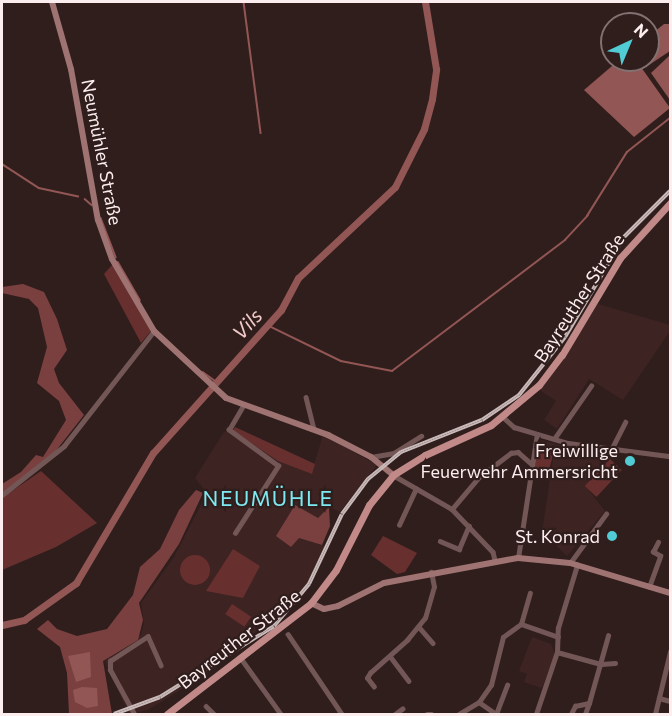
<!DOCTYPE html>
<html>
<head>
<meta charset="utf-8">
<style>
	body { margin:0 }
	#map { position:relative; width:672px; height:716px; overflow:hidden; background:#301e1d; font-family:Commissioner,sans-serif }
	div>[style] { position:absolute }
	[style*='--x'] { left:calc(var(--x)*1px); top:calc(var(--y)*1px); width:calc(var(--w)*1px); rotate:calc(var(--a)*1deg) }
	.built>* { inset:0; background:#3d2322 }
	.green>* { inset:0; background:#67302f; transform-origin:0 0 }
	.round { border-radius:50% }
	.forest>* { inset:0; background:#7a403f }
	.water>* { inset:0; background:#925654 }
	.stream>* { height:1.5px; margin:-0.75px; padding:0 0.75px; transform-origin:0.75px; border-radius:0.75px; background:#925654 }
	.river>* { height:7px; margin:-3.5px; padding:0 3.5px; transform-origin:3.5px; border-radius:3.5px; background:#925654 }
	.street>* { height:4.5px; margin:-2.25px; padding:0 2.25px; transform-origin:2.25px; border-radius:2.25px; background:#725756 }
	.secondary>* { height:6px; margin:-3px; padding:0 3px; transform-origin:3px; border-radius:3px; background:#9f7372 }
	.primary>* { height:7px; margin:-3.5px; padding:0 3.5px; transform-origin:3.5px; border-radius:3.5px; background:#c18987 }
	.rail>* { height:4px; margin-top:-2px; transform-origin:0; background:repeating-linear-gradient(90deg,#301e1d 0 4.5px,#c9bab9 0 9px); box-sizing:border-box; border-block:2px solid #c9bab9 }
	.dots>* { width:16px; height:16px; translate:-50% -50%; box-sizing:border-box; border:3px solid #301e1d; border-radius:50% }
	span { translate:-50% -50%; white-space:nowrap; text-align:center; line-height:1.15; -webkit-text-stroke:4.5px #301e1d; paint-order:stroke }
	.street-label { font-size:18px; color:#fceeee }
	.poi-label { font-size:18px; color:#fceeee }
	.right { translate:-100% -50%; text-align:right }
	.water-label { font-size:20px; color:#f3ccca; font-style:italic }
	.quarter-label { font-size:21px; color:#7ee9f1; letter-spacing:1.5px }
	.frame { position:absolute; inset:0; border:3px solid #fceeee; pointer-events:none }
	.north { position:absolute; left:600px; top:12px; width:60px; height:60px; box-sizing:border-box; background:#301e1d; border:2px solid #827171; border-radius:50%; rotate:44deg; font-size:16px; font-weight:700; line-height:24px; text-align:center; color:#fceeee }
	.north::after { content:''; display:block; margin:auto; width:21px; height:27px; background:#51ccd4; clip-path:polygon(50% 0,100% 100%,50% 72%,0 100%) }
</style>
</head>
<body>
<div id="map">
	<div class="built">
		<div style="clip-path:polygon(598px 304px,670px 325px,670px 331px,623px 400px,589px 379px,557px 429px,544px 420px,556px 401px,540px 390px)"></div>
		<div style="clip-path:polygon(233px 431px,311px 474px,323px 435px,377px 465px,340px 512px,329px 507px,318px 519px,295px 505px,299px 538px,325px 546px,308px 584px,278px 618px,220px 655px,217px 667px,148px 710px,129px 714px,105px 662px,109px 654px,141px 635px,144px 623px,141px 603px,174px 557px,207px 493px,195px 478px,224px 432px)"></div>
		<div style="clip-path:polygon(541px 440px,610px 459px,587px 488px,605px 511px,567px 556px,542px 532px,554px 452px,538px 446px)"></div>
		<div style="clip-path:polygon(532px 637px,551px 644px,555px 654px,542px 688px,524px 682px,527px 674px,519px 671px)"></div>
	</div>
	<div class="green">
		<div style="clip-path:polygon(113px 264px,151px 331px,141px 343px,104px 274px)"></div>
		<div style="clip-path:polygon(235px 427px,315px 464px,312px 474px,278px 461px,233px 431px)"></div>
		<div style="clip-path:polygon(538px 446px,554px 451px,548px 474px,534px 470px)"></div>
		<div style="left:610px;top:459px;width:16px;height:37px;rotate:43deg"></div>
		<div style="clip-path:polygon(41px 471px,97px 523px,56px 547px,2px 570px,2px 498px)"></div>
		<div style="clip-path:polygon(383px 536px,417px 553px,405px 572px,397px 574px,371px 555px)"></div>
		<div style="clip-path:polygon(233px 549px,260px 566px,243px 598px,206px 591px)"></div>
		<div class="round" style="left:180px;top:555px;width:30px;height:30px"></div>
		<div style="left:232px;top:604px;width:23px;height:12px;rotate:34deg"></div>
	</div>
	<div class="forest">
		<div style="clip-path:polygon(23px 284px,44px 292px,57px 319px,67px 350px,54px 369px,59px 383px,84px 415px,51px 457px,2px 493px,2px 484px,21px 472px,36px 455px,43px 457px,66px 420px,59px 401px,37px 383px,47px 347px,38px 308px,29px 299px,2px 293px,2px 287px)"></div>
		<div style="clip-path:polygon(196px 490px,203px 493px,179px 544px,139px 603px,143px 620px,138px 640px,103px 661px,112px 714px,69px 714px,67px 673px,60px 647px,37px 629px,48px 620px,57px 629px,77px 636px,107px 629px,133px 595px,140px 567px,160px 549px,179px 510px)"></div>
		<div style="clip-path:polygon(295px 505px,318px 518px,329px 507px,330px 526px,322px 545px,299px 538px,291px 547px,276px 536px)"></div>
	</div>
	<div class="water">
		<div style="clip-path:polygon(664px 24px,670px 24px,670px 51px,646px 67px,641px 60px,648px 60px,648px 37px)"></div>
		<div style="clip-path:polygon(670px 55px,670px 100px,651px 73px)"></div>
		<div style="clip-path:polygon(619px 60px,636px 60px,670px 108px,634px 137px,584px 90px)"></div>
		<div style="clip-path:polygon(90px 652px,91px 677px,76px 682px,68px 656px)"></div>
		<div style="clip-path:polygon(82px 687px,97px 688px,98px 706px,87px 708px,75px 702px,73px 690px)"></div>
	</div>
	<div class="stream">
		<div style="--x:244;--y:2;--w:132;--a:82.6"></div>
		<div style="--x:2;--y:164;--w:44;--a:33"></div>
		<div style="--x:39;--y:188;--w:40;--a:12"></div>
		<div style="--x:85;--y:199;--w:9;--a:41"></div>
		<div style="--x:101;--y:218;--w:42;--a:69"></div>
		<div style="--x:118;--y:262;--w:44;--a:59.9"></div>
		<div style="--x:267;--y:325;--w:82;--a:25.9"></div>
		<div style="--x:341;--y:361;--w:52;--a:11.1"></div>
		<div style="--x:392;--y:371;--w:217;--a:-37.1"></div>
		<div style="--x:565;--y:240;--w:33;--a:-47"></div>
		<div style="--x:587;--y:216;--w:75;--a:-58"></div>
		<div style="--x:627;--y:152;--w:55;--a:-38.3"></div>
		<div style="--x:203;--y:372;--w:17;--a:36"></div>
	</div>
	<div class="river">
		<div style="--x:2;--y:625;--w:23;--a:-13"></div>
		<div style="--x:24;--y:620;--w:64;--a:-35.4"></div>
		<div style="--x:76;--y:583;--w:151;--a:-59.4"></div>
		<div style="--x:153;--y:453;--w:192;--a:-48.2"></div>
		<div style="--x:281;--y:310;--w:36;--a:-62"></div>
		<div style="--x:298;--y:278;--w:133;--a:-43.2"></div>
		<div style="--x:395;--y:187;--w:65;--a:-63.4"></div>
		<div style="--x:424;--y:129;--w:31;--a:-75"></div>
		<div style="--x:432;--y:99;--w:30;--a:-82"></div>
		<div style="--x:436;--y:69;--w:68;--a:-99.3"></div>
	</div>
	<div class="street">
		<div style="--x:306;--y:397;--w:33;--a:76"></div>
		<div style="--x:503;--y:417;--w:15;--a:42"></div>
		<div style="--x:514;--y:427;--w:56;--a:16.5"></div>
		<div style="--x:568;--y:443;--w:103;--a:7.3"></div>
		<div style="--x:554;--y:439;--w:65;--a:-55.1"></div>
		<div style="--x:612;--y:448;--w:29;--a:-63"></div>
		<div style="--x:371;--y:457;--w:23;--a:-10"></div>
		<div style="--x:394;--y:453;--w:32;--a:-32"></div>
		<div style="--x:393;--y:475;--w:68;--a:30"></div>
		<div style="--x:452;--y:509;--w:59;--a:46.4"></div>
		<div style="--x:493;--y:552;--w:8;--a:76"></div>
		<div style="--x:2;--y:495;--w:79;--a:-38.3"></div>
		<div style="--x:64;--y:446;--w:146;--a:-52"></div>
		<div style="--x:452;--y:509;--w:42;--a:-49.8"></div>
		<div style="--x:479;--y:477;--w:40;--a:-37"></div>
		<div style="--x:511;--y:453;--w:7;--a:-8"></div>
		<div style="--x:518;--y:452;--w:18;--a:41"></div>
		<div style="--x:399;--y:525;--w:40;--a:-65"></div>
		<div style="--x:235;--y:533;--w:80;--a:-57.3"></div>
		<div style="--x:278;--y:466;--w:61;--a:-143.7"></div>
		<div style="--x:229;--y:430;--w:28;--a:-60"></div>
		<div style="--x:440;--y:541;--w:21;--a:23"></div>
		<div style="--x:459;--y:549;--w:25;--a:-67"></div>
		<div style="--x:518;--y:558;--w:125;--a:-81.3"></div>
		<div style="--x:570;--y:563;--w:61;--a:-53.7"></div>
		<div style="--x:649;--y:587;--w:33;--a:-70"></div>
		<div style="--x:660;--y:556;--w:8;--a:-150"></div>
		<div style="--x:653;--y:552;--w:11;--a:-63"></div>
		<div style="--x:521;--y:624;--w:39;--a:19"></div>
		<div style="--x:419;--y:627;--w:21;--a:49"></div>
		<div style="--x:288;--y:634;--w:97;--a:56"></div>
		<div style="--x:557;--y:652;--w:46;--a:15.3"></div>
		<div style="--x:601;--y:664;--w:14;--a:-4"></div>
		<div style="--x:390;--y:656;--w:31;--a:53"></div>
		<div style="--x:240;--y:657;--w:70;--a:54.3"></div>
		<div style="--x:374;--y:687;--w:11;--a:-128"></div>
		<div style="--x:367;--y:678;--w:6;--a:-59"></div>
		<div style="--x:370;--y:673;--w:50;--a:-41.7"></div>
		<div style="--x:407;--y:640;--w:28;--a:-51"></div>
		<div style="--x:425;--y:618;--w:32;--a:-74"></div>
		<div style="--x:434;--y:587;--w:15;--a:-101"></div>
		<div style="--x:659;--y:698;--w:11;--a:15"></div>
		<div style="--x:479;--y:702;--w:21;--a:35"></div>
		<div style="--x:206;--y:706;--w:11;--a:45"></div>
		<div style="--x:134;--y:714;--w:50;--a:-118.6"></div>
		<div style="--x:110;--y:670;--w:9;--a:-90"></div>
		<div style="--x:110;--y:661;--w:45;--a:-33.3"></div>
		<div style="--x:148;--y:636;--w:32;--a:66"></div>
		<div style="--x:395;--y:714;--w:9;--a:-36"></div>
		<div style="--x:427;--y:714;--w:5;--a:0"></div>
		<div style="--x:459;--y:714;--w:23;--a:-31"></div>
		<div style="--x:479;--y:702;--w:21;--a:-55"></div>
		<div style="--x:491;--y:685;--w:49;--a:-76"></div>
		<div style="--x:503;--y:637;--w:22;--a:-36"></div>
		<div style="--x:521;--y:624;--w:32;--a:-74"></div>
		<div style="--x:496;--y:714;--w:31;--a:-69"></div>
		<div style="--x:536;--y:714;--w:65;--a:-71.3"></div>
		<div style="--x:557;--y:652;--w:24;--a:-88"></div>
		<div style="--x:558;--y:628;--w:66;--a:-73.2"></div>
		<div style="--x:571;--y:714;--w:9;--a:-63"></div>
		<div style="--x:575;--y:706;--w:14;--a:-12"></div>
		<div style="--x:589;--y:703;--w:70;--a:-74.2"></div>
		<div style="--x:585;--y:714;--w:12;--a:-70"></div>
		<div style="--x:655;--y:714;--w:64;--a:-76.4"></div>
	</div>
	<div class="secondary">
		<div style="--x:52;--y:2;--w:70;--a:74.2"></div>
		<div style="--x:71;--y:69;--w:153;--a:79.9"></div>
		<div style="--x:98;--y:220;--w:41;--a:70.3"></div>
		<div style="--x:112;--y:259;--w:83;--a:59.7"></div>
		<div style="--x:154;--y:331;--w:98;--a:42.9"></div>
		<div style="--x:226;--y:398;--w:109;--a:19.9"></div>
		<div style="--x:328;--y:435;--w:48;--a:27.1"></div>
		<div style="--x:371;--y:457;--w:28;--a:39"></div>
		<div style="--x:311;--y:603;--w:14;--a:25"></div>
		<div style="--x:324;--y:609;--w:14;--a:-12"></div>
		<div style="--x:338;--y:606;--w:51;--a:-26.6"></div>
		<div style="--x:384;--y:583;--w:136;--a:-10.6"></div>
		<div style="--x:518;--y:558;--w:52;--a:5.5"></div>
		<div style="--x:570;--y:563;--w:104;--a:16.7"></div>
	</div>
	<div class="primary">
		<div style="--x:167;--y:714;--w:182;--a:-37.6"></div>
		<div style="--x:311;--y:603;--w:41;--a:-52.9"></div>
		<div style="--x:336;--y:570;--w:73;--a:-63.1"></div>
		<div style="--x:369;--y:505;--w:38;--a:-51"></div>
		<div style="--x:393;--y:475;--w:38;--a:-32"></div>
		<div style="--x:425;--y:455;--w:72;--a:-24.4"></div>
		<div style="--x:491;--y:425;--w:62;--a:-39.8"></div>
		<div style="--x:539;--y:385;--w:38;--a:-53"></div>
		<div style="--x:562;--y:355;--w:113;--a:-59.1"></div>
		<div style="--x:620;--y:258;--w:74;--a:-47.7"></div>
	</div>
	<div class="rail">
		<div style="--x:114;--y:714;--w:49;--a:-20.3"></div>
		<div style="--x:160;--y:697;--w:134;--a:-31.9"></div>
		<div style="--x:274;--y:626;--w:55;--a:-50.2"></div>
		<div style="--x:309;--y:584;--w:77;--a:-64.8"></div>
		<div style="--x:342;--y:514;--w:44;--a:-53.4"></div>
		<div style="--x:368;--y:479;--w:43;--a:-39.3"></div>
		<div style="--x:401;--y:452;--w:87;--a:-21.6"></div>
		<div style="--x:482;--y:420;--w:45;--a:-34"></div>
		<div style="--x:519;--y:395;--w:74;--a:-51.6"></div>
		<div style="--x:565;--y:337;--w:116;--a:-59.5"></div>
		<div style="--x:624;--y:237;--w:65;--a:-45"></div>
	</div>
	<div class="dots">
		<div style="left:630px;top:461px;background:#51ccd4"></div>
		<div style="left:612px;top:536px;background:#51ccd4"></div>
	</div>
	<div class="street-label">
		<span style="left:102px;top:152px;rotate:79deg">Neumühler Straße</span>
		<span style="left:579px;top:298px;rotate:-57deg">Bayreuther Straße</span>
		<span style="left:239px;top:639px;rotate:-38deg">Bayreuther Straße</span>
	</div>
	<div class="poi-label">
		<span class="right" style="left:618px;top:461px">Freiwillige<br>Feuerwehr Ammersricht</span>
		<span class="right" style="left:600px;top:536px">St. Konrad</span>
	</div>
	<div class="water-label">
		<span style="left:247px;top:324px;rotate:-48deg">Vils</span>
	</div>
	<div class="quarter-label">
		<span style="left:268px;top:498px">NEUMÜHLE</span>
	</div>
	<div class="frame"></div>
	<div class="north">N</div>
</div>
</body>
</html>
